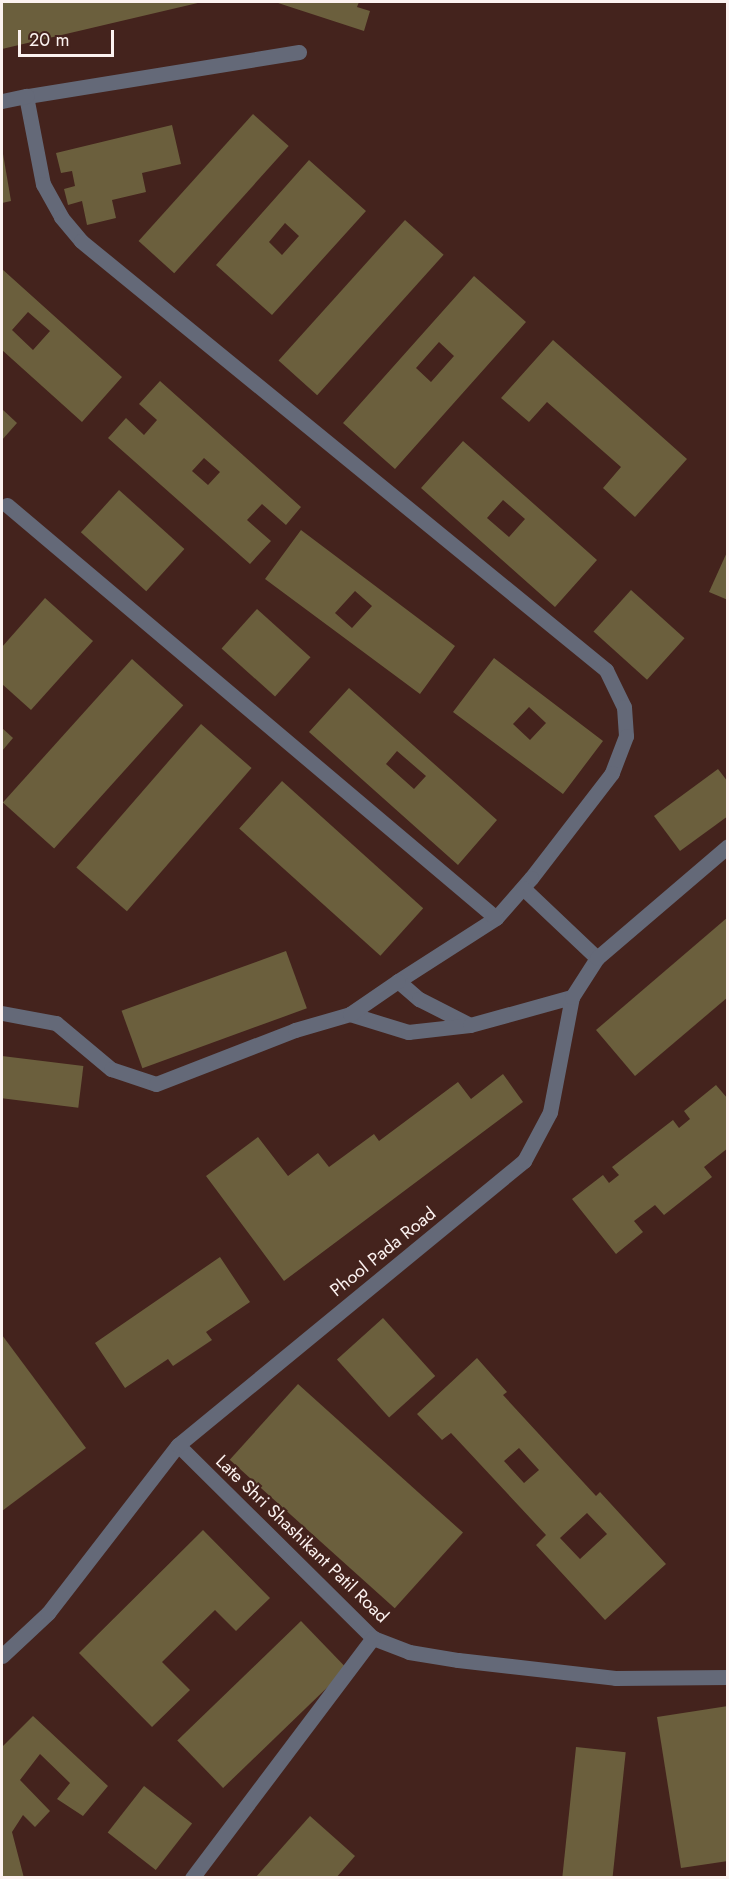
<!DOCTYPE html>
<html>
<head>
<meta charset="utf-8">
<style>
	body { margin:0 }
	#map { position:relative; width:729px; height:1879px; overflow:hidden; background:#44231d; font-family:Jost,sans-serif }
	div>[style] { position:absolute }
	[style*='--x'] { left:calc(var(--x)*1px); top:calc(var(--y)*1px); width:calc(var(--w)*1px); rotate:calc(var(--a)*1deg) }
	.building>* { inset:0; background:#6b5f3d; transform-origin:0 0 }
	.minor>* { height:15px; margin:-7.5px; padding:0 7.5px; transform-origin:7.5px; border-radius:7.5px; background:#646978 }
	span { translate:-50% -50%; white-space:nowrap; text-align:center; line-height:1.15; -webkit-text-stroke:4.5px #44231d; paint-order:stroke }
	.street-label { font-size:18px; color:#fcf2f0 }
	.frame { position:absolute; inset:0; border:3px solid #fcf2f0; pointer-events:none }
	.scale { position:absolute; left:18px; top:30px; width:96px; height:27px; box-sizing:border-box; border:3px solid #fcf2f0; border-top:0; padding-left:8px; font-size:18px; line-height:21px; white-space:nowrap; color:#fcf2f0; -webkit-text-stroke:4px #44231d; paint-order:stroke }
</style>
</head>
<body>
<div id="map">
	<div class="building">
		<div style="clip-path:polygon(2px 2px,202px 2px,2px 49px)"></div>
		<div style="clip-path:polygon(275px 2px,359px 2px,357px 7px,370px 11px,364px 31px)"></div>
		<div style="left:253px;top:114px;width:48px;height:171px;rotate:42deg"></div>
		<div style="clip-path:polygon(172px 125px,181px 164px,142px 173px,146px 192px,112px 200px,116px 218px,87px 225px,82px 201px,68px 205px,64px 189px,75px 186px,72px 171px,61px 173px,56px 153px)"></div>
		<div style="clip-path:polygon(2px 148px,11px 201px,2px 203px)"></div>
		<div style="clip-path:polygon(evenodd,309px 160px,366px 211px,272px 315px,216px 265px,309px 160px,285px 223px,299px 236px,282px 255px,269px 242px,285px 223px)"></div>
		<div style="left:405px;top:220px;width:52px;height:189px;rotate:42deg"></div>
		<div style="clip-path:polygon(evenodd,2px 269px,122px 377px,82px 422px,2px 350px,2px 269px,28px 312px,50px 331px,33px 350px,12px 330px,28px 312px)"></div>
		<div style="clip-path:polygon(evenodd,474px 276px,526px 322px,395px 469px,343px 423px,474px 276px,439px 342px,454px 356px,431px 382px,416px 368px,439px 342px)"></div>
		<div style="clip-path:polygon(553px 340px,687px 459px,635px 517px,603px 488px,621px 467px,547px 402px,529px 422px,501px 398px)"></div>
		<div style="clip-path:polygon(evenodd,160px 381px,301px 507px,286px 525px,262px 504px,247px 520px,271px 541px,250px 564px,108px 438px,126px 418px,144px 435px,157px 420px,139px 404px,160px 381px,204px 458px,220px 472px,208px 485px,192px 471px,204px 458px)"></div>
		<div style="clip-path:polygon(2px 409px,17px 423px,2px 440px)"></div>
		<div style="clip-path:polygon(evenodd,463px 441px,597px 560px,555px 607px,421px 488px,463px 441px,503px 500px,525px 519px,509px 537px,487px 518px,503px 500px)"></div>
		<div style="left:119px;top:490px;width:88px;height:57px;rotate:42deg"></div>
		<div style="clip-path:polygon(evenodd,301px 530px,455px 646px,420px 694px,265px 579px,301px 530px,355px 591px,372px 606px,352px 628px,335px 613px,355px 591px)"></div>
		<div style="clip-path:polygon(728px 550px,728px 600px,709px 592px)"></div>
		<div style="left:631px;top:590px;width:72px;height:56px;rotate:42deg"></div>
		<div style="clip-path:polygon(45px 598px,93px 641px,31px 710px,2px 684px,2px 647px)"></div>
		<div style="left:257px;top:609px;width:72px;height:53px;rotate:42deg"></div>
		<div style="clip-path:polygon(evenodd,494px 658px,603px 741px,563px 794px,453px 712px,494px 658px,529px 707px,546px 723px,530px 740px,513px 724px,529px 707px)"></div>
		<div style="left:132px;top:659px;width:69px;height:193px;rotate:42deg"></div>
		<div style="clip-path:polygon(evenodd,349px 688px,497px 820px,458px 865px,309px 732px,349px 688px,397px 751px,426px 776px,414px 789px,386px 764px,397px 751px)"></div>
		<div style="left:201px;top:724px;width:67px;height:190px;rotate:41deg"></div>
		<div style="clip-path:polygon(2px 728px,13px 738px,2px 751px)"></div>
		<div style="clip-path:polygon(718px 769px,728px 782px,728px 816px,680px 851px,654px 816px)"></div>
		<div style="left:282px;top:781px;width:190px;height:64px;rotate:42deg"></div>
		<div style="clip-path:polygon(728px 917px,728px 997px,635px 1076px,596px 1030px)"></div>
		<div style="left:286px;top:951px;width:61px;height:175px;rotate:70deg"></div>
		<div style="left:2px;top:1056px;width:82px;height:42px;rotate:7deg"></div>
		<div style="clip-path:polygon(503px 1074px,523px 1102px,284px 1281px,206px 1176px,258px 1137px,288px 1176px,318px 1153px,329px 1167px,374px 1134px,379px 1141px,458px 1082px,471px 1099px)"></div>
		<div style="clip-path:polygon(716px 1085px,728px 1099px,728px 1148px,704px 1167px,712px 1177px,664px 1215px,655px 1205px,634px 1221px,643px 1232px,616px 1254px,572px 1199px,603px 1175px,609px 1183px,619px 1175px,612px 1167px,673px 1120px,679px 1128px,690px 1119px,684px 1111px)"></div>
		<div style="clip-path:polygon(220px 1257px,250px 1302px,206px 1332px,212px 1340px,173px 1366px,168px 1359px,125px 1388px,95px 1343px)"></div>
		<div style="left:383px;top:1318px;width:78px;height:62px;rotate:48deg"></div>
		<div style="clip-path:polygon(2px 1335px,86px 1448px,2px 1511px)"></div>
		<div style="clip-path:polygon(evenodd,477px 1358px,507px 1392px,503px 1395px,596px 1496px,600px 1492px,666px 1564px,605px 1620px,536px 1545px,546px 1535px,451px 1433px,442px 1440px,417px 1414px,477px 1358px,519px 1448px,539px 1470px,524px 1483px,504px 1461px,519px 1448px,477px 1358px,587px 1513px,607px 1534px,580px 1559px,560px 1538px,587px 1513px)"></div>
		<div style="left:298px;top:1384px;width:222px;height:102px;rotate:42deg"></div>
		<div style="clip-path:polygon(203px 1530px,270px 1598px,236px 1631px,215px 1610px,162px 1662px,190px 1690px,152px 1727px,79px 1653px)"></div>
		<div style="left:301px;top:1621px;width:66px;height:172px;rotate:46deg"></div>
		<div style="clip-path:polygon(728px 1706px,728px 1861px,681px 1868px,657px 1717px)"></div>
		<div style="clip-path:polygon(33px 1716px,108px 1786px,83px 1816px,57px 1799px,70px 1783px,40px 1754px,20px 1780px,50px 1811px,35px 1827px,23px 1815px,12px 1832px,24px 1878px,2px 1878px,2px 1747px)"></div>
		<div style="left:576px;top:1747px;width:50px;height:132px;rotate:6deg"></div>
		<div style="left:144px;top:1786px;width:61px;height:59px;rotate:38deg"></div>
		<div style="clip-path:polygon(310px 1816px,355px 1856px,336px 1878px,255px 1878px)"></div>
	</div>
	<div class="minor">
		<div style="--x:299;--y:52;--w:277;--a:170.8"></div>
		<div style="--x:26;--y:96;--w:90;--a:79.1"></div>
		<div style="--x:43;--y:184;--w:38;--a:61"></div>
		<div style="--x:61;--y:217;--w:31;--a:50"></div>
		<div style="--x:81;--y:241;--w:678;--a:39.25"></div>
		<div style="--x:606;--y:670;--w:41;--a:64.1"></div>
		<div style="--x:624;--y:707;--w:29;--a:86"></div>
		<div style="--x:626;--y:736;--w:40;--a:111"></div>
		<div style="--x:612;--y:773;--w:133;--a:127.6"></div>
		<div style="--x:531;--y:878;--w:53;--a:131.2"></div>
		<div style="--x:496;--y:918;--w:117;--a:147.3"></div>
		<div style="--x:398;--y:981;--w:28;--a:41"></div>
		<div style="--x:419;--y:999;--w:57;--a:27"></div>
		<div style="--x:2;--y:101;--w:25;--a:-12"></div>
		<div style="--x:7;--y:505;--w:640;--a:40.18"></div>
		<div style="--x:523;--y:888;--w:102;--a:43.4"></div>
		<div style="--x:2;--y:1013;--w:55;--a:10.5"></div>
		<div style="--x:56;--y:1023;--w:72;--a:39.9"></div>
		<div style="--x:111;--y:1069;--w:47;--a:18.4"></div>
		<div style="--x:156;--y:1084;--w:149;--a:-21.2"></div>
		<div style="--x:295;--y:1030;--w:57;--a:-16.2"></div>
		<div style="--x:350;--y:1014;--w:61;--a:17.2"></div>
		<div style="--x:408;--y:1032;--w:62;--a:-6.4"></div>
		<div style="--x:470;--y:1025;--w:106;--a:-15.4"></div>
		<div style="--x:350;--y:1014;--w:58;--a:-34.5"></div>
		<div style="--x:178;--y:1445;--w:274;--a:44.7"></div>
		<div style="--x:373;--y:1638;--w:39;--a:21"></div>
		<div style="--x:409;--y:1652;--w:50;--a:9.3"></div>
		<div style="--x:458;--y:1660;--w:158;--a:6.5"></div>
		<div style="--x:615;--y:1678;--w:113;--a:-0.5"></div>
		<div style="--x:2;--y:1656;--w:63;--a:-43.1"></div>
		<div style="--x:48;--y:1613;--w:212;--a:-52.3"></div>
		<div style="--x:178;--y:1445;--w:448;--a:-39.4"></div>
		<div style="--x:524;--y:1161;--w:55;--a:-62"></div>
		<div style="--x:550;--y:1112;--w:117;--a:-79.2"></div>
		<div style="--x:572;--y:997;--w:46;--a:-57.3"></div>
		<div style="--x:597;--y:958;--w:172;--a:-40.5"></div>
		<div style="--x:192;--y:1878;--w:301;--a:-53"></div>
	</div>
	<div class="street-label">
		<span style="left:383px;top:1252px;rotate:-39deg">Phool Pada Road</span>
		<span style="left:302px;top:1539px;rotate:44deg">Late Shri Shashikant Patil Road</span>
	</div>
	<div class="frame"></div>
	<div class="scale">20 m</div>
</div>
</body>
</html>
